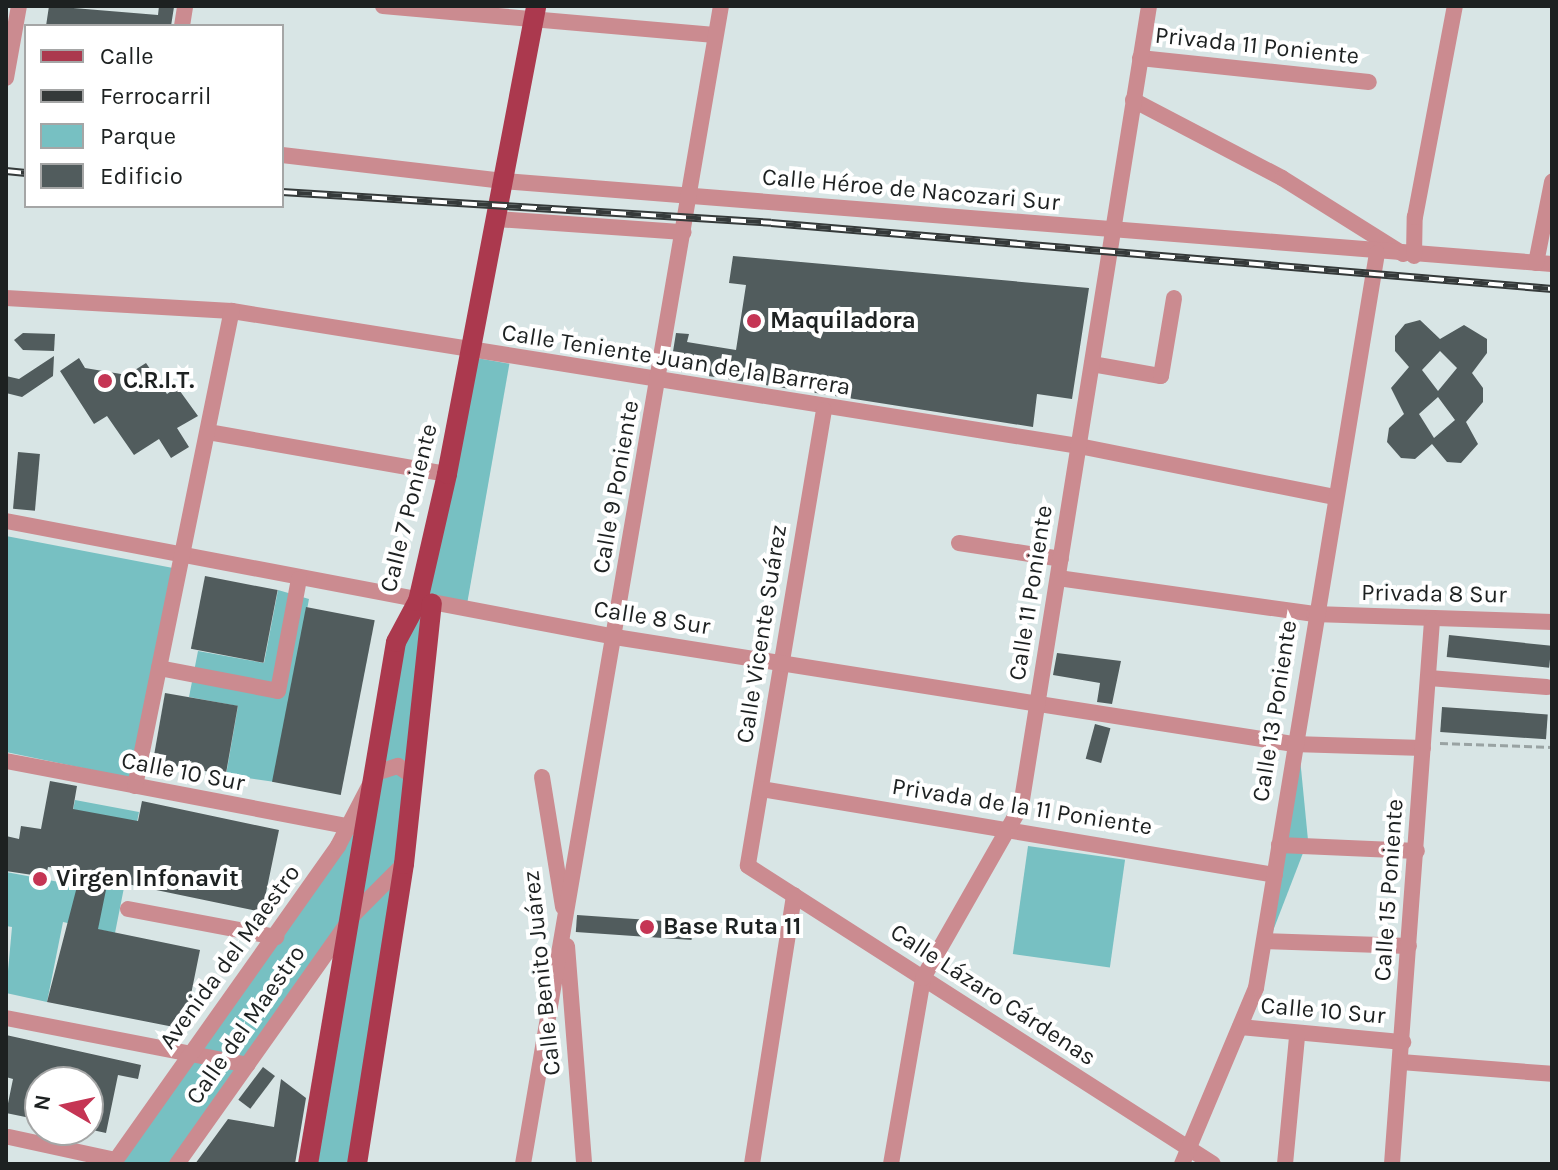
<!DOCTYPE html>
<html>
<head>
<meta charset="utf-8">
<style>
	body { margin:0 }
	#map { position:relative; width:1558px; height:1170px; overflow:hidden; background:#d8e5e5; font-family:Karla,sans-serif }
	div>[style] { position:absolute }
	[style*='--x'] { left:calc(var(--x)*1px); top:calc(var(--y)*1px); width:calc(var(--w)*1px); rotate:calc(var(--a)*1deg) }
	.green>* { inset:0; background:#77c0c2; transform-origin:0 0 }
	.building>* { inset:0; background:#515c5d; transform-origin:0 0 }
	.path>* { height:3px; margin-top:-1.5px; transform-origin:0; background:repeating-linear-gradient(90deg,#99a3a3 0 8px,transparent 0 12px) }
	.minor>* { height:16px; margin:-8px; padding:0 8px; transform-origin:8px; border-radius:8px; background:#cb8b90 }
	.major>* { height:20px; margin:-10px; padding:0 10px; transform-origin:10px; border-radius:10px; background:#ab394e }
	.rail>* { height:8px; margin-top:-4px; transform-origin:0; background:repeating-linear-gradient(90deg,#fff 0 15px,#353a3a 0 30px); box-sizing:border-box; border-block:2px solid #353a3a }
	.dots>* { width:22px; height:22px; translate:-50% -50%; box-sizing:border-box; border:4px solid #fff; border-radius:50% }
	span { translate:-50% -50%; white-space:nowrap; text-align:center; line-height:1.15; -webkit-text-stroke:8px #fff; paint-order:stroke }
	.street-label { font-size:24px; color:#1d2121 }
	.poi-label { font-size:24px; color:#1d2121; font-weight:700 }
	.left { translate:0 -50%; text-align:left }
	.frame { position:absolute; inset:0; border:8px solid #1d2121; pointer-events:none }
	.legend { position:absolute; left:24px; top:24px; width:260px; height:184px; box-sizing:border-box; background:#fff; border:2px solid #a5a6a6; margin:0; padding:10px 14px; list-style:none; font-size:24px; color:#1d2121 }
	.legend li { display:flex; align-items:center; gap:16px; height:40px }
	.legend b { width:40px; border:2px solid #a5a6a6 }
	.north { position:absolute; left:24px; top:1066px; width:80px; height:80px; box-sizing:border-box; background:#fff; border:2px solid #a5a6a6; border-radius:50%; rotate:279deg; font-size:22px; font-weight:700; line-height:32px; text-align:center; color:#1d2121 }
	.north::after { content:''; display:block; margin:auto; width:28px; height:36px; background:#c53554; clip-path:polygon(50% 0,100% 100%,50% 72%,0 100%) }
</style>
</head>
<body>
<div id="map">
	<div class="green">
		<div style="left:471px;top:357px;width:39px;height:247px;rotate:10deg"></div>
		<div style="clip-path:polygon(6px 536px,173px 568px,130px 778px,6px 752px)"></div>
		<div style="clip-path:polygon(278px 590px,309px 599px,275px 782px,226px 775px,238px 706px,189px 697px,198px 651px,264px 663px)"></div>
		<div style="clip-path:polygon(429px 608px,356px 1164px,310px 1164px,397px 643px)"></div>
		<div style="clip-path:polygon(1299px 748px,1308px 840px,1271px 936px)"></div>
		<div style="clip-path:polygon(75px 800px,139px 812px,115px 933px,63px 922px,47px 1002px,6px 993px,12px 927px,6px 926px,6px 872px,59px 882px)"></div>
		<div style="clip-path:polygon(354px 832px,344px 918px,175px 1164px,115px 1164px)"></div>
		<div style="left:1028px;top:846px;width:98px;height:109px;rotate:8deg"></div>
	</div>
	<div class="building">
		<div style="clip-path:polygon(49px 6px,158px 15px,159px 6px,174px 7px,171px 26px,46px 26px)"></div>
		<div style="clip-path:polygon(733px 256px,1089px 288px,1072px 399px,1037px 394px,1033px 427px,670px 370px,676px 333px,689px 334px,687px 342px,736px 350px,746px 285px,729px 283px)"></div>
		<div style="clip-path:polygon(evenodd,1420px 320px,1440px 339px,1464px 325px,1487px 339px,1487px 353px,1472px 373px,1483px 388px,1483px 402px,1466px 422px,1478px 444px,1461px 463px,1447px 462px,1432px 444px,1415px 459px,1401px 458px,1387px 442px,1389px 428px,1404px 414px,1391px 388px,1409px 367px,1395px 351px,1395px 336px,1405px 324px,1420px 320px,1440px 351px,1457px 368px,1438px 391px,1422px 370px,1440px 351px,1420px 320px,1438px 397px,1455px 420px,1434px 438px,1419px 414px,1438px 397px)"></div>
		<div style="clip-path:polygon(23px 333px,55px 334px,54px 351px,23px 350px,14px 340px)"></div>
		<div style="clip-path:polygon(54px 356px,53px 376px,22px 397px,6px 393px,6px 376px,19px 379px)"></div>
		<div style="clip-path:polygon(79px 358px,85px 368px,127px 375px,146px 363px,167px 394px,177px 387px,198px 416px,177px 428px,189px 447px,171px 458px,159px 439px,134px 455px,107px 416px,94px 424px,60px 371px)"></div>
		<div style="left:18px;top:452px;width:22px;height:57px;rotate:5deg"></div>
		<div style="left:205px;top:576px;width:74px;height:74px;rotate:11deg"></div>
		<div style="left:306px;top:607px;width:70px;height:178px;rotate:11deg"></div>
		<div style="left:1449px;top:635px;width:103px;height:22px;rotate:6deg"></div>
		<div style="clip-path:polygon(1057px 653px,1121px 661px,1112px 704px,1097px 702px,1100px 683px,1053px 675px)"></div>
		<div style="left:165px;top:693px;width:74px;height:70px;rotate:10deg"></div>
		<div style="left:1442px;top:707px;width:106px;height:25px;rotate:4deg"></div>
		<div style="left:1095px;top:724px;width:16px;height:36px;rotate:15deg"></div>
		<div style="clip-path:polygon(50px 781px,77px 786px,73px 809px,138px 821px,142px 801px,279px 830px,262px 912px,108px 880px,98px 929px,200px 950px,184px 1029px,47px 1002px,81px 871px,48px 867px,46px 877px,6px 871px,6px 836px,19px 839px,21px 826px,41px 829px)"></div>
		<div style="left:577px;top:915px;width:116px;height:17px;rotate:4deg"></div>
		<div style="clip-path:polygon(6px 1035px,141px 1065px,138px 1079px,118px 1075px,106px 1133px,88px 1129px,88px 1082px,40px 1082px,40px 1120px,6px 1113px,13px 1079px,6px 1077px)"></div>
		<div style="left:263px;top:1067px;width:15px;height:41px;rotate:37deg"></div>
		<div style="clip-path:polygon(281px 1079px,306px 1098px,295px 1164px,195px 1164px,228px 1119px,274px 1127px)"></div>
	</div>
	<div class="path">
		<div style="--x:1440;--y:743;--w:112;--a:2"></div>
	</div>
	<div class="minor">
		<div style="--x:383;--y:6;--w:333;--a:5"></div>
		<div style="--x:182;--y:26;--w:20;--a:-81"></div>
		<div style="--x:1140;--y:58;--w:230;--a:6"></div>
		<div style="--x:6;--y:78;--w:73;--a:-79.8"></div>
		<div style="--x:1133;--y:100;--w:168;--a:27.6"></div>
		<div style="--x:1282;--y:178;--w:143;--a:32.1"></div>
		<div style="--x:282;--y:155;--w:223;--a:6.7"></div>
		<div style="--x:503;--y:181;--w:1052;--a:4.52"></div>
		<div style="--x:496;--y:219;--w:188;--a:4"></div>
		<div style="--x:1414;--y:256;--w:39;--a:-89"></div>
		<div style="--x:1415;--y:217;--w:215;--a:-79.3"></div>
		<div style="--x:1536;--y:263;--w:83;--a:-78.8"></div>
		<div style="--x:6;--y:298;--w:226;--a:3.3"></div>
		<div style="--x:232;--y:311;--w:858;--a:9.06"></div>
		<div style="--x:1079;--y:446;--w:260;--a:11.3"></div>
		<div style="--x:1092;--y:364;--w:70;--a:9.9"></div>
		<div style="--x:1161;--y:376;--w:79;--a:-80.5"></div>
		<div style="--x:824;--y:410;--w:462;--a:99.5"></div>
		<div style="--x:748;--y:866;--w:552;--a:32.65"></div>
		<div style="--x:208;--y:432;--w:243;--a:10"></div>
		<div style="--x:6;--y:521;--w:620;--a:10.78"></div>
		<div style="--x:615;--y:637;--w:686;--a:8.97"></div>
		<div style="--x:1293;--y:744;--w:130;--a:1.8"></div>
		<div style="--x:959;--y:543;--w:103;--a:8.9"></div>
		<div style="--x:1058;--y:578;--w:259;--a:8"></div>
		<div style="--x:1314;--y:614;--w:238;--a:1.9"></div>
		<div style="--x:159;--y:668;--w:121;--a:10.9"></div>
		<div style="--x:278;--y:691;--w:114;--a:-79.4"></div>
		<div style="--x:1429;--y:678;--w:118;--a:4.4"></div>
		<div style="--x:6;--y:761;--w:351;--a:10.8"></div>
		<div style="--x:542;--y:777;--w:132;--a:80.8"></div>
		<div style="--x:135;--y:786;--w:485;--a:-78.5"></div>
		<div style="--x:761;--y:789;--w:521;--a:9.5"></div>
		<div style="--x:1279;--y:845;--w:138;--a:2.5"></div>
		<div style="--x:128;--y:909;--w:151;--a:10.7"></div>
		<div style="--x:1265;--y:941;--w:144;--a:2"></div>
		<div style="--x:567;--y:946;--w:219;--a:85.5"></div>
		<div style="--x:6;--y:1018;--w:246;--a:11"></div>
		<div style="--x:1240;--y:1027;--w:164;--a:5.3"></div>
		<div style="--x:1401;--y:1062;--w:151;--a:4.5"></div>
		<div style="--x:9;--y:1137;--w:108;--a:12.2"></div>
		<div style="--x:113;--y:1164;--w:390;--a:-54.7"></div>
		<div style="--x:338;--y:846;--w:82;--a:-62.5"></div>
		<div style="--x:376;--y:773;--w:23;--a:-18"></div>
		<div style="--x:398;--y:766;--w:18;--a:34"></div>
		<div style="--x:177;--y:1164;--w:308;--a:-54.7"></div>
		<div style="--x:355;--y:913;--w:69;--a:-45"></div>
		<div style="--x:523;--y:1164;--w:1175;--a:-80.3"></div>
		<div style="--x:752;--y:1164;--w:272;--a:-81.1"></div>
		<div style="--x:891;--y:1164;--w:189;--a:-80.2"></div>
		<div style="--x:923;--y:978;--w:198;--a:-60.3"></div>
		<div style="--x:1021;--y:806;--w:810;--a:-80.91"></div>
		<div style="--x:1182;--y:1164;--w:191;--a:-67.2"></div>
		<div style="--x:1256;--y:988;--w:745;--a:-80.65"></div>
		<div style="--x:1285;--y:1164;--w:129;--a:-84.6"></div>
		<div style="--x:1392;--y:1164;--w:545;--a:-85.79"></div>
	</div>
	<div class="major">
		<div style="--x:308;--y:1164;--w:529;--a:-80.43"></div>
		<div style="--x:396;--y:642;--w:47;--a:-61.8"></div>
		<div style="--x:418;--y:601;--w:130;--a:-77.1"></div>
		<div style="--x:447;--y:474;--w:476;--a:-79.2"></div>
		<div style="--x:357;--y:1164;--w:304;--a:-81.1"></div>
		<div style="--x:404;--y:864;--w:262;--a:-83.9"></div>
	</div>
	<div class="rail">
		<div style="--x:6;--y:171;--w:20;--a:6"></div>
		<div style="--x:282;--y:192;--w:490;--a:3.6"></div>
		<div style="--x:771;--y:223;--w:784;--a:4.83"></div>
	</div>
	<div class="dots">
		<div style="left:754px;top:321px;background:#c53554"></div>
		<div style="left:105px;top:381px;background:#c53554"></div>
		<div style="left:40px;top:879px;background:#c53554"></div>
		<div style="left:647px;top:927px;background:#c53554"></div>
	</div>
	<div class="street-label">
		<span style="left:1257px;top:46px;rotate:6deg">Privada 11 Poniente</span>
		<span style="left:911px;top:190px;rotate:5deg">Calle Héroe de Nacozari Sur</span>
		<span style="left:676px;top:360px;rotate:9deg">Calle Teniente Juan de la Barrera</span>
		<span style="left:616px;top:487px;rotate:-80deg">Calle 9 Poniente</span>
		<span style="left:409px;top:508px;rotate:-76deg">Calle 7 Poniente</span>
		<span style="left:1031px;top:593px;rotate:-81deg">Calle 11 Poniente</span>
		<span style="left:1434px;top:594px;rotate:1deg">Privada 8 Sur</span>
		<span style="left:652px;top:618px;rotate:9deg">Calle 8 Sur</span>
		<span style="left:762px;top:634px;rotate:-81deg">Calle Vicente Suárez</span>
		<span style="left:1275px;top:711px;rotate:-81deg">Calle 13 Poniente</span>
		<span style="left:183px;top:772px;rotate:11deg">Calle 10 Sur</span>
		<span style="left:1022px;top:807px;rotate:9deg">Privada de la 11 Poniente</span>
		<span style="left:1389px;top:890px;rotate:-86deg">Calle 15 Poniente</span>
		<span style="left:230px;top:957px;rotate:-54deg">Avenida del Maestro</span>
		<span style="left:542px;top:973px;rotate:-96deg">Calle Benito Juárez</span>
		<span style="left:993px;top:995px;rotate:33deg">Calle Lázaro Cárdenas</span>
		<span style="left:1323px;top:1011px;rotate:5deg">Calle 10 Sur</span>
		<span style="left:246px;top:1025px;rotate:-55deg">Calle del Maestro</span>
	</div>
	<div class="poi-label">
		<span class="left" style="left:770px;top:321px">Maquiladora</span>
		<span class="left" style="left:123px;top:381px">C.R.I.T.</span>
		<span class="left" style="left:56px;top:879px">Virgen Infonavit</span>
		<span class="left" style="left:663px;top:927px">Base Ruta 11</span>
	</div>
	<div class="frame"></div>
	<ul class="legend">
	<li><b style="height:10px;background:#ab394e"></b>Calle</li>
	<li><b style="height:10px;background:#353a3a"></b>Ferrocarril</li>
	<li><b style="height:22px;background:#77c0c2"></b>Parque</li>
	<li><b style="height:22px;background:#515c5d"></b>Edificio</li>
	</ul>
	<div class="north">N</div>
</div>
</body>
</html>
